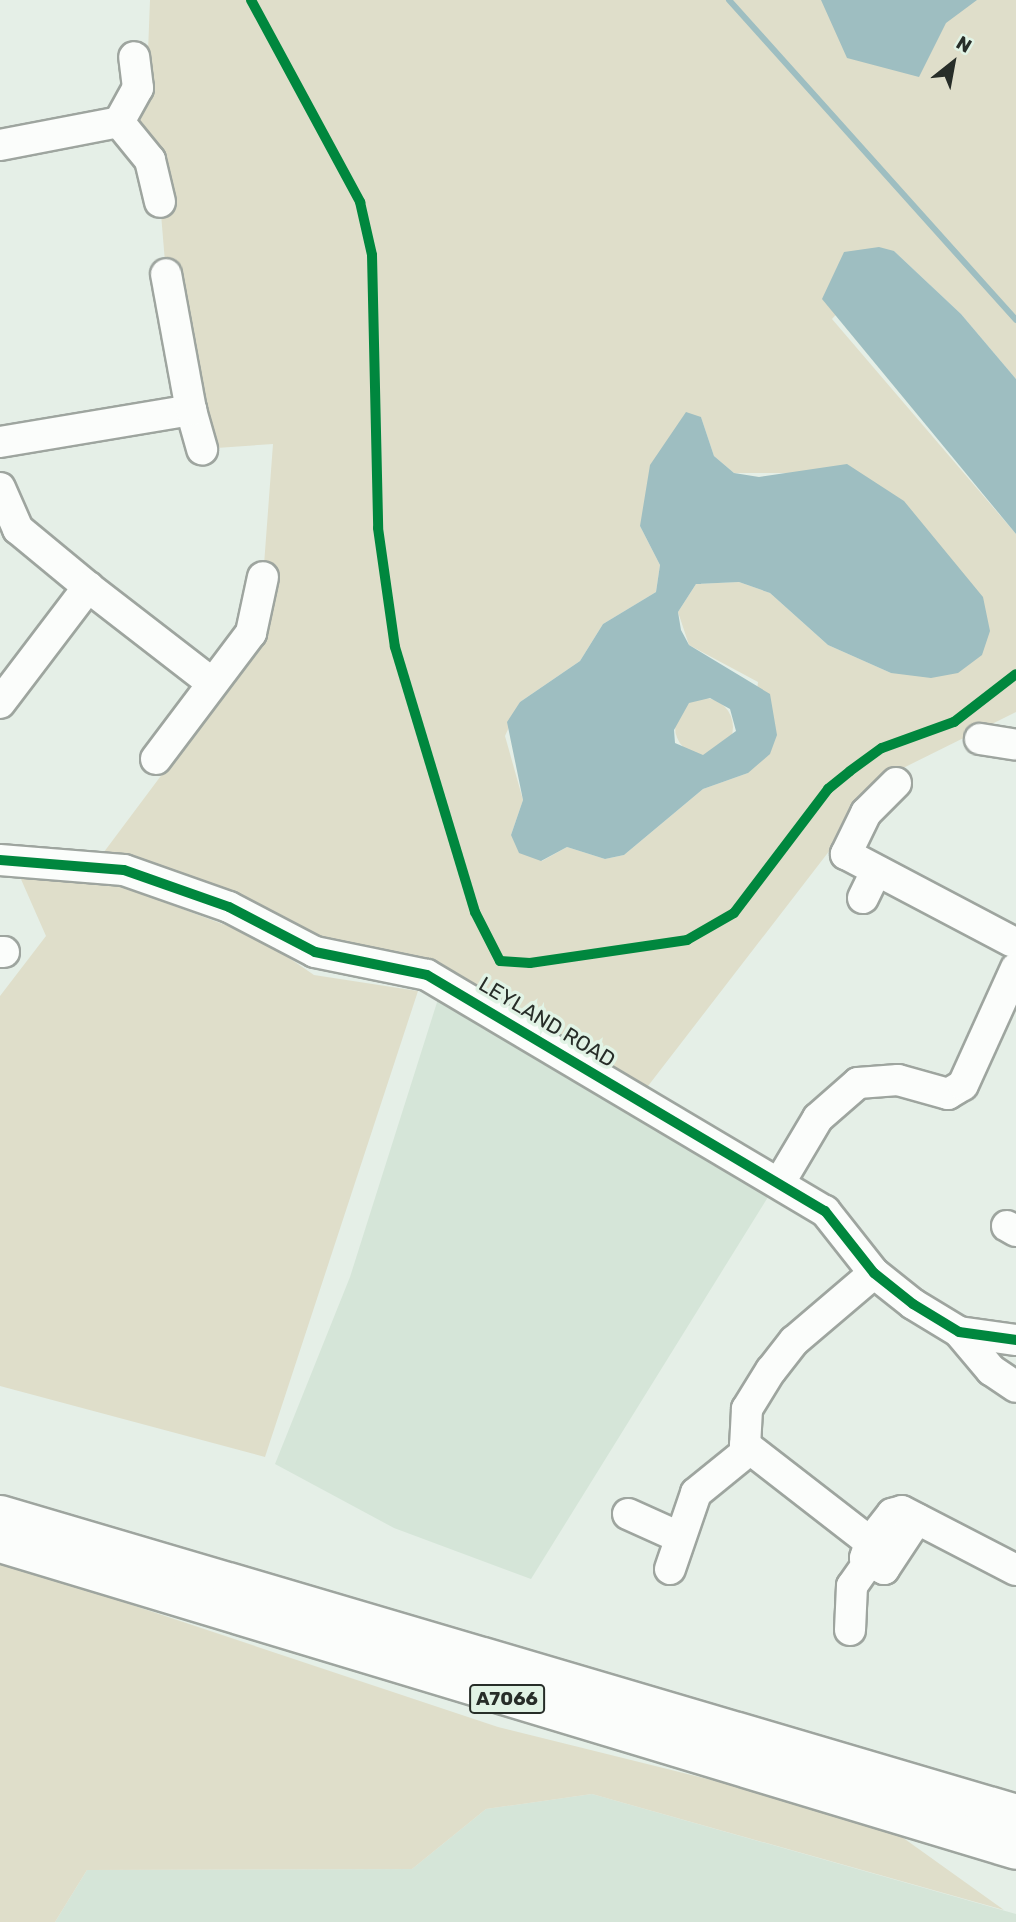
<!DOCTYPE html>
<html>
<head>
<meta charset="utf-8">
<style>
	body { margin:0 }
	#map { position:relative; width:1016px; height:1922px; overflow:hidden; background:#e5efe7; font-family:Rubik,sans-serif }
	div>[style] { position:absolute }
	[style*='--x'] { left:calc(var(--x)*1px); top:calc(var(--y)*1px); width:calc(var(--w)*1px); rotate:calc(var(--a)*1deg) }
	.built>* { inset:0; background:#d5e5d8 }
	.green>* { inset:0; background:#dfdeca }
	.round { border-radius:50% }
	.water>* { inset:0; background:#9ebec1 }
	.stream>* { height:6px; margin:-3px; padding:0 3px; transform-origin:3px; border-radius:3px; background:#9ebec1 }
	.roads { filter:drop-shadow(2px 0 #9ea59f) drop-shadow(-2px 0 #9ea59f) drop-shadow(0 2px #9ea59f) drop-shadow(0 -2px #9ea59f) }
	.minor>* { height:30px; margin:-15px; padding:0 15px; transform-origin:15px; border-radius:15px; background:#fbfdfb }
	.major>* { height:37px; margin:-18.5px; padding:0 18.5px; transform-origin:18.5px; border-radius:18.5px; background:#fbfdfb }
	.cycleway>* { height:10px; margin:-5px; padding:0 5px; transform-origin:5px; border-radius:5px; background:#00873e }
	span { translate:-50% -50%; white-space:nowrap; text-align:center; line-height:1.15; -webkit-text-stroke:7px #e1f3e5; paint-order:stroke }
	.shield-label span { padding:2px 5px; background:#e1f3e5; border:2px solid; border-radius:5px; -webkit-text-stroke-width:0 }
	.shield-label { font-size:19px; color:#272d28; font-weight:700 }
	.street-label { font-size:21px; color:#272d28 }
	.north { position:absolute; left:918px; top:28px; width:70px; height:70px; -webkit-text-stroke:5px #e1f3e5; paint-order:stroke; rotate:31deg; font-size:19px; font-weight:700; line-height:28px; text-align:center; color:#272d28 }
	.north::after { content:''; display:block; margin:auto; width:24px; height:32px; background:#272d28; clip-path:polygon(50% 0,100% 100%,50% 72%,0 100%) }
</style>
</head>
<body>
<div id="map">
	<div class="built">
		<div style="clip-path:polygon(439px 996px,768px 1197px,531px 1579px,394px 1528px,275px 1464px,350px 1277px)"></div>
		<div style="clip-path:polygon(592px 1794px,1016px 1914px,1016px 1922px,55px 1922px,87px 1870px,412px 1869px,486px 1809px)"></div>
	</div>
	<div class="green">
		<div style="clip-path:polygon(evenodd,150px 0,1016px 0,1016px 379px,961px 314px,894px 251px,832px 319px,1016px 534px,1016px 712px,887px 776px,638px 1099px,451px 988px,95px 864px,166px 769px,261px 605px,273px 444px,202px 449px,166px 274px,160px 202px,119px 122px,134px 57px,148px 52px,150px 0,701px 417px,714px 456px,734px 473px,797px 473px,891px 673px,828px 645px,770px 593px,739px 582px,696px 584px,678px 612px,689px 645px,758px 682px,748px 773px,703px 789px,624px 855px,605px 859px,567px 847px,542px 861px,511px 835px,523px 800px,505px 736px,520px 702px,580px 661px,603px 624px,656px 592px,660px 565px,640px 526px,701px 417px)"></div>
		<div class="round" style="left:675px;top:698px;width:58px;height:58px"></div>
		<div style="clip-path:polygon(74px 876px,118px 885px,260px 938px,314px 975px,418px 991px,265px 1457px,0 1386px,0 996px,46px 936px,20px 877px)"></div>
		<div style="clip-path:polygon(0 1561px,498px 1727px,881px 1822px,1004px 1910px,592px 1794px,486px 1809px,412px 1869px,87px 1870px,55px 1922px,0 1922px)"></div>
	</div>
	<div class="water">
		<div style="clip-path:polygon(821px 0,977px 0,946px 23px,919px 77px,847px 58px)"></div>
		<div style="clip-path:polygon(879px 247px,894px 251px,961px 314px,1016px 379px,1016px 534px,822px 299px,844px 252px)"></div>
		<div style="clip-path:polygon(evenodd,686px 412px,701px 417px,714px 456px,734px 473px,759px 477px,847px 464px,904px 501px,983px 597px,990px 631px,982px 655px,958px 673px,931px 678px,891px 673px,828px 645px,770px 593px,739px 582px,696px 584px,678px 612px,681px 630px,689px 645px,770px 694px,777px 735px,770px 754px,748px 773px,703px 789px,624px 855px,605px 859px,567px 847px,541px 861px,519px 853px,511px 835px,523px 800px,507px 722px,520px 702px,580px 661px,603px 624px,656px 592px,660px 565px,640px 526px,650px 465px,686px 412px,710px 698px,730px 709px,736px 731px,703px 755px,675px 743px,674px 730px,689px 703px,710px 698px)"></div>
	</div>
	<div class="stream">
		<div style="--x:729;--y:0;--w:430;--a:48.1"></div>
	</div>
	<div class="roads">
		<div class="minor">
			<div style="--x:119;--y:122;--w:49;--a:50.8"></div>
			<div style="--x:150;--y:160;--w:43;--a:76.6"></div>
			<div style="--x:0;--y:145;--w:121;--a:-10.9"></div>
			<div style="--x:119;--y:122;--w:39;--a:-61"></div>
			<div style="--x:138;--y:88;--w:31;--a:-97"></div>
			<div style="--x:191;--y:410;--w:41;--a:74.2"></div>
			<div style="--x:0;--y:442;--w:194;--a:-9.5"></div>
			<div style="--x:191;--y:410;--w:138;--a:-100.4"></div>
			<div style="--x:0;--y:488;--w:45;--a:66.3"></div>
			<div style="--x:18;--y:529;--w:91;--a:39.6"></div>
			<div style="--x:0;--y:703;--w:146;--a:-52.8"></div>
			<div style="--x:88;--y:587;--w:157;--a:37.7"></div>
			<div style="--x:980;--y:739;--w:36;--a:9"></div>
			<div style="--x:156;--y:759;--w:158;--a:-53"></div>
			<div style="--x:251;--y:633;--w:57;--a:-77.9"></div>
			<div style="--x:896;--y:783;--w:42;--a:135"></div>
			<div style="--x:866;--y:813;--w:46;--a:116"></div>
			<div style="--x:846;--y:854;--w:187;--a:27.8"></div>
			<div style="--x:0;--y:860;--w:124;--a:4.6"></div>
			<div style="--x:124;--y:870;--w:111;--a:19.4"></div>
			<div style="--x:229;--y:907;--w:97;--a:27.6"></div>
			<div style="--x:315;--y:952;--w:114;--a:11.6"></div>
			<div style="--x:427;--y:975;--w:463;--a:30.7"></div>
			<div style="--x:825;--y:1211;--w:79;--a:51.7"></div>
			<div style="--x:874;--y:1273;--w:50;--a:38.5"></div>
			<div style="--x:913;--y:1304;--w:54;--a:31.3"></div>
			<div style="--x:959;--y:1332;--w:58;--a:8"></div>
			<div style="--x:863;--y:898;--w:30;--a:-64"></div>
			<div style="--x:0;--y:952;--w:4;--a:0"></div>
			<div style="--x:780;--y:1182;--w:74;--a:-59.3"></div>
			<div style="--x:818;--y:1118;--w:53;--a:-41.2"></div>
			<div style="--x:858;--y:1083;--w:40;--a:-4.3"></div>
			<div style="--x:898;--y:1080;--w:52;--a:15.6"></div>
			<div style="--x:948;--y:1094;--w:17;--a:-31"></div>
			<div style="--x:963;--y:1085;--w:128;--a:-65.6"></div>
			<div style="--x:1007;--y:1226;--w:10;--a:29"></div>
			<div style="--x:874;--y:1273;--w:105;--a:139.6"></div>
			<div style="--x:794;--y:1341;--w:37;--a:128"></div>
			<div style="--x:771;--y:1370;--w:46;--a:121.6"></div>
			<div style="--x:747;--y:1409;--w:36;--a:93"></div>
			<div style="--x:745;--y:1445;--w:158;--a:37.8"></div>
			<div style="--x:870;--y:1542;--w:36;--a:-52"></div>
			<div style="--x:892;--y:1514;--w:10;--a:-17"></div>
			<div style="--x:902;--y:1511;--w:128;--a:27.4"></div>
			<div style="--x:959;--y:1332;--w:50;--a:49.9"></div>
			<div style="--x:991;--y:1370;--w:30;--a:34"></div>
			<div style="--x:628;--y:1514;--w:56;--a:24.3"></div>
			<div style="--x:870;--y:1542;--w:17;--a:107"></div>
			<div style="--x:865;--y:1558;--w:22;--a:30"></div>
			<div style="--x:884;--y:1569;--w:60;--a:-56.6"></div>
			<div style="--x:670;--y:1569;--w:80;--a:-71.1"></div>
			<div style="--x:696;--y:1493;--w:68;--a:-39.1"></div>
			<div style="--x:850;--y:1630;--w:44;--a:-87.4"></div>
			<div style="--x:852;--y:1586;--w:29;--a:-55"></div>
		</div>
		<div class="major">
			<div style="--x:0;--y:1514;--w:1059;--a:16.4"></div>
			<div style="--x:0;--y:1543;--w:1061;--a:16.81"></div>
		</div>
	</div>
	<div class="cycleway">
		<div style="--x:251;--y:0;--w:230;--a:61.6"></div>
		<div style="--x:360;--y:202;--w:54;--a:77.2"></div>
		<div style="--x:372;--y:255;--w:273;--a:88.7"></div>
		<div style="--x:378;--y:528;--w:120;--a:81.9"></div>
		<div style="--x:395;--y:647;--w:277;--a:73.2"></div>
		<div style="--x:475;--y:912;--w:55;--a:63"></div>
		<div style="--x:500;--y:961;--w:30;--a:4"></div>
		<div style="--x:530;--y:963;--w:159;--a:-8.3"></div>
		<div style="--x:687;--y:940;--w:54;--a:-29.9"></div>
		<div style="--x:734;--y:913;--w:156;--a:-52.8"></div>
		<div style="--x:828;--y:789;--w:28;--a:-39"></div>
		<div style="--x:850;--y:771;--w:39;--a:-36"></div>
		<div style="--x:882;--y:748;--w:77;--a:-19.9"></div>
		<div style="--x:954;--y:722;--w:78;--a:-37.7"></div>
		<div style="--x:0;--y:860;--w:124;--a:4.6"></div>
		<div style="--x:124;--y:870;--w:111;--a:19.4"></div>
		<div style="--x:229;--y:907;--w:97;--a:27.6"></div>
		<div style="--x:315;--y:952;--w:114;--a:11.6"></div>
		<div style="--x:427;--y:975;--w:463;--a:30.7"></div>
		<div style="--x:825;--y:1211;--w:79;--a:51.7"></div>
		<div style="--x:874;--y:1273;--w:50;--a:38.5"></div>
		<div style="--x:913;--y:1304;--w:54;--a:31.3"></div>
		<div style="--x:959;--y:1332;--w:58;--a:8"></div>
	</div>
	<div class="shield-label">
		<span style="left:507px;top:1699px">A7066</span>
	</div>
	<div class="street-label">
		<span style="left:547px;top:1022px;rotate:31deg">LEYLAND ROAD</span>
	</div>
	<div class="north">N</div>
</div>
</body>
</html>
